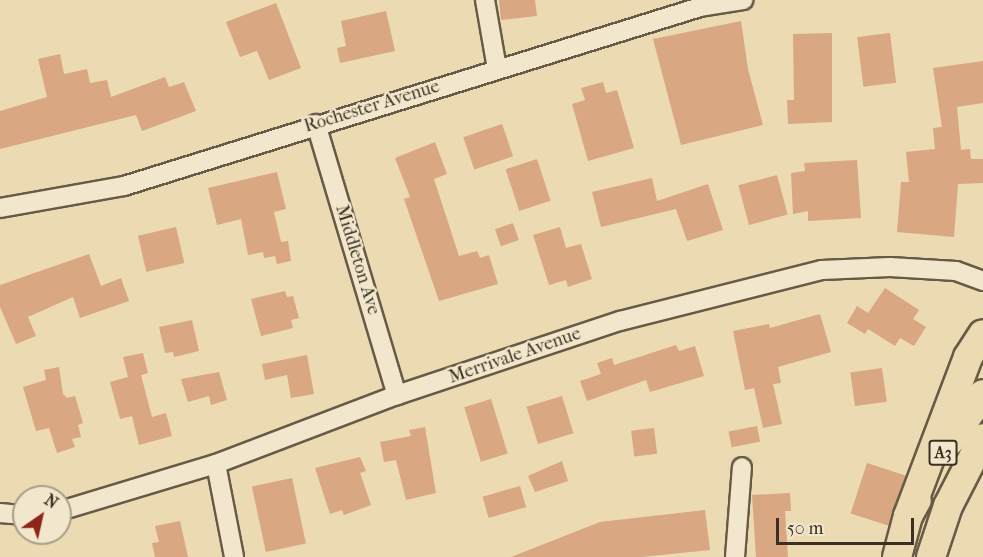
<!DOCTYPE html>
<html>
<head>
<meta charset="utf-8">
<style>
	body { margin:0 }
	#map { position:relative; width:983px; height:557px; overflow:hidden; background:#ebdab2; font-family:"IM FELL French Canon",serif }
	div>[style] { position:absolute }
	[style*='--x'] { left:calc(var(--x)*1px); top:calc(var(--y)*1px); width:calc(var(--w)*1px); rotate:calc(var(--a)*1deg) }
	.building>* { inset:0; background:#d9a782; transform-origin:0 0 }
	.roads { filter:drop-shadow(2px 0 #675a46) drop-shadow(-2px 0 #675a46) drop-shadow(0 2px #675a46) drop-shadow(0 -2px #675a46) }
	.street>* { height:18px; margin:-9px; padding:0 9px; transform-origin:9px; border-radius:9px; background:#f2e7cd }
	.primary>* { height:28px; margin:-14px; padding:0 14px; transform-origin:14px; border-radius:14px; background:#ebdab2 }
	span { translate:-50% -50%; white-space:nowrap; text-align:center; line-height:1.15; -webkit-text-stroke:4.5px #f2e7cd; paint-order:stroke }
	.shield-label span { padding:2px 4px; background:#f2e7cd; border:2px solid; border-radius:4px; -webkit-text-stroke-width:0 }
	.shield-label { font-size:16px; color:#3b3022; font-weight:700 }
	.street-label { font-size:18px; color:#3b3022 }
	.north { position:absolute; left:12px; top:485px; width:60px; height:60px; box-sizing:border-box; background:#f2e7cd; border:2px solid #a99e89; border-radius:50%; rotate:34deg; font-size:16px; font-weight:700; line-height:24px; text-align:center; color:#3b3022 }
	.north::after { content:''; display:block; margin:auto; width:21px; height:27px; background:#8f2418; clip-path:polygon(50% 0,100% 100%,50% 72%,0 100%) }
	.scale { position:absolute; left:776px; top:518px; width:138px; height:27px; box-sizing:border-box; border:3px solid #3b3022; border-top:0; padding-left:8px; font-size:18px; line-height:21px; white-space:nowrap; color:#3b3022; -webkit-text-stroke:4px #f2e7cd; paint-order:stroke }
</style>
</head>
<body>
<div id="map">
	<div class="building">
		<div style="clip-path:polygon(499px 0,535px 0,537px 16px,501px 20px)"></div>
		<div style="clip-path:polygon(276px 3px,301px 68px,269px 80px,257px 51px,240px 57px,226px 22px)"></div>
		<div style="clip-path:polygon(386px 11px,395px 51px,340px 63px,337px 48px,346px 46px,341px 21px)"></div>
		<div style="clip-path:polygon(741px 21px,748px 69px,763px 125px,681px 145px,653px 39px)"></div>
		<div style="clip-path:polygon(832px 33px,832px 122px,788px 124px,787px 100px,794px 100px,793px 34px)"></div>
		<div style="left:890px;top:33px;width:50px;height:33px;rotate:83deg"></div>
		<div style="clip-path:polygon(60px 54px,64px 74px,87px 69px,90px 83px,107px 80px,111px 97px,165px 77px,169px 87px,184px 82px,196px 111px,142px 131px,136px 115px,0 149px,0 111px,47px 97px,38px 59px)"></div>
		<div style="clip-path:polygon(983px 61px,983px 103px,957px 107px,961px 150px,970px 149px,971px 159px,983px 159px,983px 183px,958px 184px,954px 237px,897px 232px,901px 182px,909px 182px,906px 152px,935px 149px,933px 128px,942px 127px,933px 68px)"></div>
		<div style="clip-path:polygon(603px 82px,606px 93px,617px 90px,634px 148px,588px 161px,572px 104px,585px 100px,581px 88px)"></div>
		<div style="left:502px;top:124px;width:34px;height:41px;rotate:71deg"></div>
		<div style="clip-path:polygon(435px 142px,447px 174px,434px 179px,459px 256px,477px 251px,480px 258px,489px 255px,498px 284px,439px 301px,404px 199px,410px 197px,395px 158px)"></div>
		<div style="left:537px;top:159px;width:44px;height:33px;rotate:72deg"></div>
		<div style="clip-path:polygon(857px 160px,861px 218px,808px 221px,808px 211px,793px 214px,791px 173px,805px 171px,804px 163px)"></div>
		<div style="clip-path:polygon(277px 172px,286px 209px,274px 212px,281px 242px,288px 241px,291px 261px,277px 264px,275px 256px,264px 258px,263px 252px,248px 255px,241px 219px,217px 225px,208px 188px)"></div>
		<div style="left:777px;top:175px;width:41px;height:40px;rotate:75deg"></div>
		<div style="clip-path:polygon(652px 178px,657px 201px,708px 184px,723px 230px,687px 241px,676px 209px,601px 227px,592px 192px)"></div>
		<div style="left:513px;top:223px;width:18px;height:19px;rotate:71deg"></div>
		<div style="left:176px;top:227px;width:37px;height:39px;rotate:77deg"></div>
		<div style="clip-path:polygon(560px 227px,566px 248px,581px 244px,592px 279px,568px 287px,566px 280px,549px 285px,533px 235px)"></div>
		<div style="clip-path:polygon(89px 254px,101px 286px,121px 278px,129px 301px,80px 318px,73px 297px,28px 317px,36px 336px,16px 344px,0 307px,0 285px)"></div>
		<div style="clip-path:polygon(885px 288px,919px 310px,913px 319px,926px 327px,914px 346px,900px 338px,895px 346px,868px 329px,865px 334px,847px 323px,857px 306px,868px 313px)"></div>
		<div style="clip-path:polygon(285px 291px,287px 297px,293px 296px,299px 318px,291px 320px,293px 328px,261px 336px,251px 299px)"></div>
		<div style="clip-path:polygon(820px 314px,831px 352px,778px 367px,781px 383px,773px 384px,782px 424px,763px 428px,754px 388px,745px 390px,733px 331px,769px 324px,770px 328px)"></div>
		<div style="clip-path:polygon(192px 320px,199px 351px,174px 357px,173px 352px,165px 353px,159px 327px)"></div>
		<div style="clip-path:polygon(676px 345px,679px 351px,695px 346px,704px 376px,650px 392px,646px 380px,587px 401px,580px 381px,601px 374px,597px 363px,612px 358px,614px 365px)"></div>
		<div style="clip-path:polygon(143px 353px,148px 373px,141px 375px,152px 417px,166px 413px,172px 436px,139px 445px,132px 416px,120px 419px,110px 382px,128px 377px,123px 357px)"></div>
		<div style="clip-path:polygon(307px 355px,314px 394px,291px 398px,287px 375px,265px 380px,262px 364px)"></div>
		<div style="clip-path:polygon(59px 367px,63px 394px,67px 398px,75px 396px,83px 423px,78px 425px,81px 437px,72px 439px,75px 447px,57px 453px,49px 428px,36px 431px,23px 387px,46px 380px,44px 370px)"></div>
		<div style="left:882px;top:368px;width:34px;height:32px;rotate:82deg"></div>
		<div style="clip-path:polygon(219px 372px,227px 400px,211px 405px,209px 396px,188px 402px,181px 379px)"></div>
		<div style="left:562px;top:396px;width:39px;height:37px;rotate:73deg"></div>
		<div style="left:491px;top:399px;width:57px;height:28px;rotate:73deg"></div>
		<div style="left:757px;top:426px;width:16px;height:29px;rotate:79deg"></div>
		<div style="clip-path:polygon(425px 427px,436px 493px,406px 500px,396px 460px,384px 462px,380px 442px,411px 436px,409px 430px)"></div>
		<div style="left:654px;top:428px;width:26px;height:23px;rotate:83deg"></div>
		<div style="clip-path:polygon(360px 457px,366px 471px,360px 473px,371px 505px,344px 515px,342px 510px,330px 514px,315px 468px)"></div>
		<div style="clip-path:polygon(562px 461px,568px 481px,535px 492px,528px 476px)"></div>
		<div style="left:867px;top:463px;width:41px;height:53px;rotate:18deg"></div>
		<div style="left:292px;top:478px;width:67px;height:41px;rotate:78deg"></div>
		<div style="left:520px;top:486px;width:22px;height:39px;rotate:74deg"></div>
		<div style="clip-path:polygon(790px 493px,791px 511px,785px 511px,788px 557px,756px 557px,752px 495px)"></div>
		<div style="clip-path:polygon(705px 510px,710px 550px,642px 557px,511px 557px,600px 522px)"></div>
		<div style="clip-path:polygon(180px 521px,188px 557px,155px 557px,152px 543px,159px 542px,155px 526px)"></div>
	</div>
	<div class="roads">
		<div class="street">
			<div style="--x:485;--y:0;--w:70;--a:80.1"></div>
			<div style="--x:316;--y:124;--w:283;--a:73.4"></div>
			<div style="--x:0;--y:208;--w:126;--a:-10.1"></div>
			<div style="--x:124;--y:186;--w:603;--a:-17.26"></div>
			<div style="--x:700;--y:7;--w:44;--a:-9.2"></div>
			<div style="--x:216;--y:464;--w:95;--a:79"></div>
			<div style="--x:60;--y:511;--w:163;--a:-16.8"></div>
			<div style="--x:216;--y:464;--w:194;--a:-20.9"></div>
			<div style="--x:397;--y:395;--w:235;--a:-18.4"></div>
			<div style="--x:620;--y:321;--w:208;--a:-14.2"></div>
			<div style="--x:822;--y:270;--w:68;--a:-2.5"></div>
			<div style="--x:890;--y:267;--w:66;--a:3.5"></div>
			<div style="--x:956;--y:271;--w:29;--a:20"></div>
			<div style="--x:0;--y:513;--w:24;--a:5"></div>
			<div style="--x:735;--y:557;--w:90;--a:-85.6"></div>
		</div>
		<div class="primary">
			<div style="--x:950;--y:441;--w:57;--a:-54.9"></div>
			<div style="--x:908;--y:516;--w:170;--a:-69.3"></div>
			<div style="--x:968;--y:357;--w:27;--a:-57"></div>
			<div style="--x:897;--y:557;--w:42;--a:-75"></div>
			<div style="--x:908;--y:516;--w:18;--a:-61"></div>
			<div style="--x:931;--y:557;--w:54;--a:-71.6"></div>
			<div style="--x:948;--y:506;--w:76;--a:-62.8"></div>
		</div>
	</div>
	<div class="shield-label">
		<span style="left:943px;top:453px">A3</span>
	</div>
	<div class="street-label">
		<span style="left:372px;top:107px;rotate:-17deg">Rochester Avenue</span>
		<span style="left:357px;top:260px;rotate:73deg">Middleton Ave</span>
		<span style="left:515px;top:356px;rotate:-19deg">Merrivale Avenue</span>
	</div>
	<div class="north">N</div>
	<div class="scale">50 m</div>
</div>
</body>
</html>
